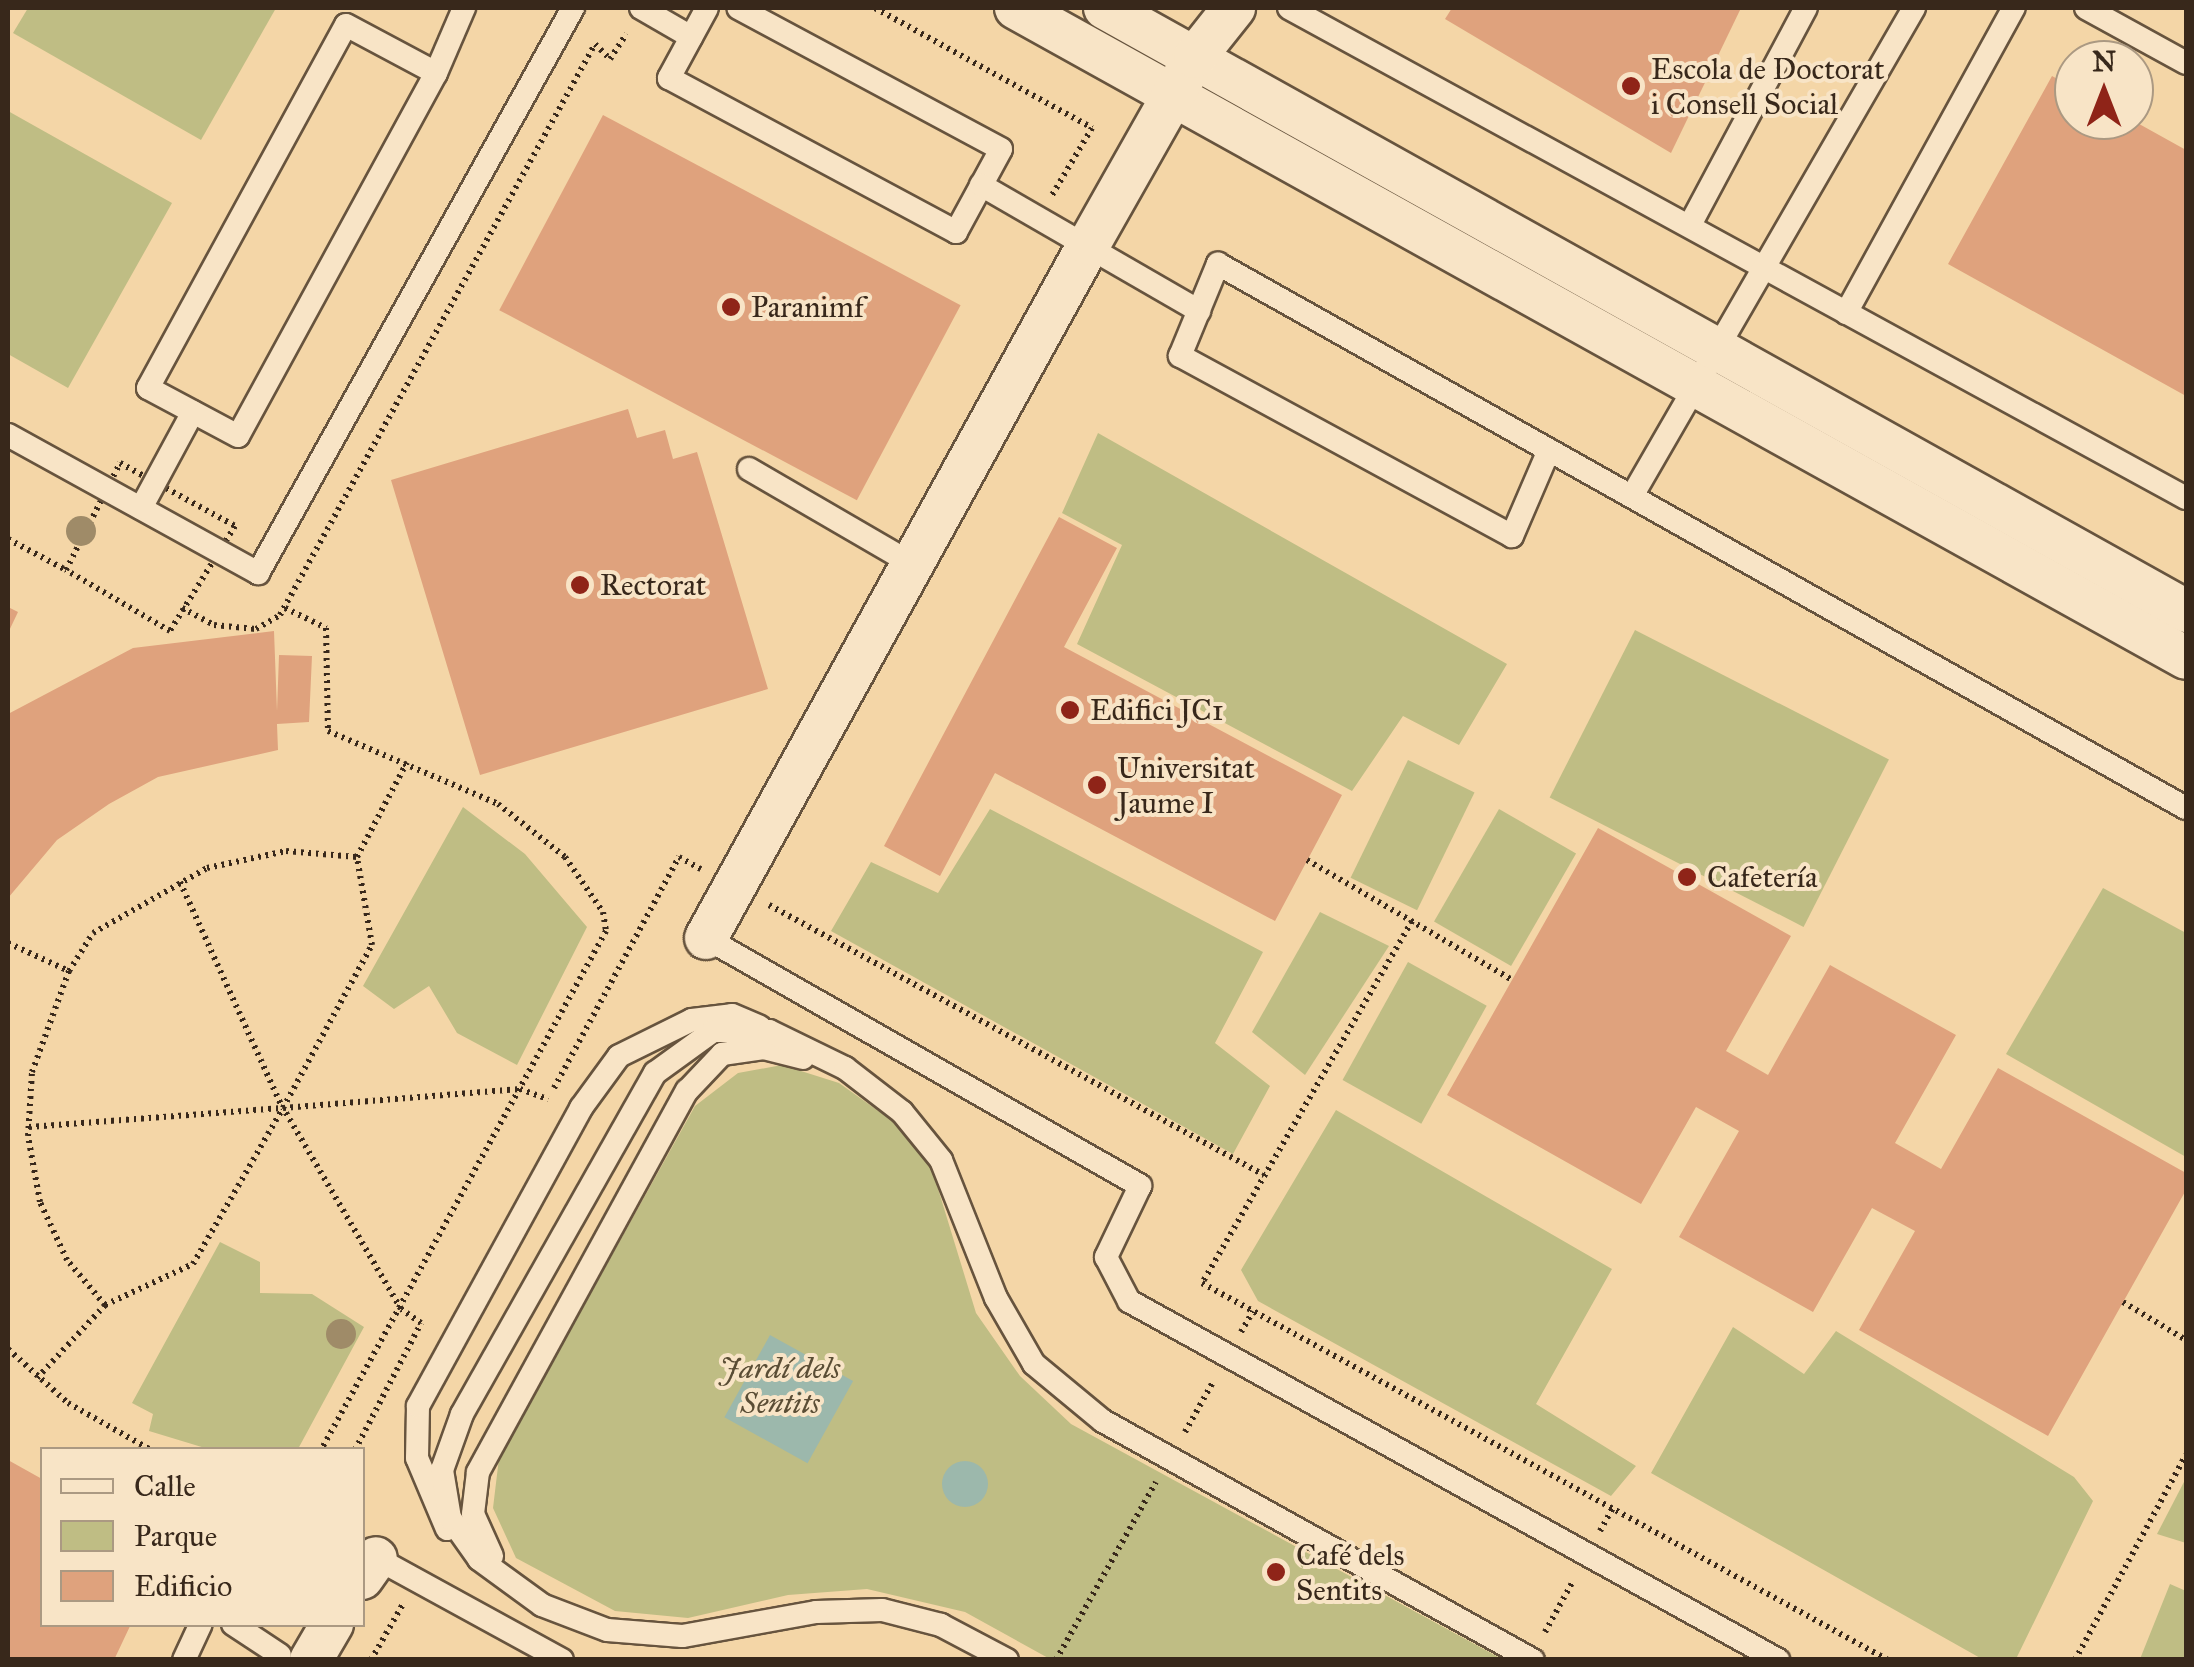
<!DOCTYPE html>
<html>
<head>
<meta charset="utf-8">
<style>
	body { margin:0 }
	#map { position:relative; width:2194px; height:1667px; overflow:hidden; background:#f4d6a7; font-family:"IM FELL Great Primer",serif }
	div>[style] { position:absolute }
	[style*='--x'] { left:calc(var(--x)*1px); top:calc(var(--y)*1px); width:calc(var(--w)*1px); rotate:calc(var(--a)*1deg) }
	.green>* { inset:0; background:#bfbd84; transform-origin:0 0 }
	.water>* { inset:0; background:#9cb8ac; transform-origin:0 0 }
	.round { border-radius:50% }
	.building>* { inset:0; background:#dfa27d; transform-origin:0 0 }
	.path>* { height:6px; margin-top:-3px; transform-origin:0; background:repeating-linear-gradient(90deg,#38281b 0 2.5px,transparent 0 7.5px) }
	.roads { filter:drop-shadow(2px 0 #67543e) drop-shadow(-2px 0 #67543e) drop-shadow(0 2px #67543e) drop-shadow(0 -2px #67543e) }
	.lane>* { height:22px; margin:-11px; padding:0 11px; transform-origin:11px; border-radius:11px; background:#f8e4c6 }
	.street>* { height:42px; margin:-21px; padding:0 21px; transform-origin:21px; border-radius:21px; background:#f8e4c6 }
	.trees>* { width:30px; height:30px; margin:-15px; border-radius:50%; background:#9f8b68 }
	.dots>* { width:28px; height:28px; translate:-50% -50%; box-sizing:border-box; border:5px solid #f8e4c6; border-radius:50% }
	span { translate:-50% -50%; white-space:nowrap; text-align:center; line-height:1.15; -webkit-text-stroke:8px #f8e4c6; paint-order:stroke }
	.poi-label { font-size:30px; color:#38281b }
	.left { translate:0 -50%; text-align:left }
	.park-label { font-size:30px; color:#5a4d35; font-style:italic }
	.frame { position:absolute; inset:0; border:10px solid #38281b; pointer-events:none }
	.legend { position:absolute; left:40px; top:1447px; width:325px; height:180px; box-sizing:border-box; background:#f8e4c6; border:2px solid #ab9982; margin:0; padding:12px 18px; list-style:none; font-size:30px; color:#38281b }
	.legend li { display:flex; align-items:center; gap:20px; height:50px }
	.legend b { width:50px; border:2px solid #ab9982 }
	.north { position:absolute; left:2054px; top:40px; width:100px; height:100px; box-sizing:border-box; background:#f8e4c6; border:2px solid #ab9982; border-radius:50%; rotate:0deg; font-size:28px; font-weight:700; line-height:40px; text-align:center; color:#38281b }
	.north::after { content:''; display:block; margin:auto; width:35px; height:45px; background:#8f2418; clip-path:polygon(50% 0,100% 100%,50% 72%,0 100%) }
</style>
</head>
<body>
<div id="map">
	<div class="green">
		<div style="clip-path:polygon(28px 8px,276px 8px,201px 140px,13px 33px)"></div>
		<div style="clip-path:polygon(8px 111px,172px 203px,68px 388px,8px 354px)"></div>
		<div style="clip-path:polygon(1098px 433px,1507px 664px,1459px 745px,1403px 716px,1352px 791px,1077px 644px,1122px 545px,1062px 513px)"></div>
		<div style="left:1635px;top:630px;width:285px;height:188px;rotate:27deg"></div>
		<div style="left:1408px;top:760px;width:74px;height:131px;rotate:26deg"></div>
		<div style="clip-path:polygon(463px 807px,525px 854px,587px 927px,517px 1065px,457px 1033px,429px 986px,394px 1009px,363px 986px)"></div>
		<div style="clip-path:polygon(990px 809px,1263px 952px,1215px 1043px,1270px 1086px,1233px 1154px,831px 931px,871px 862px,938px 893px)"></div>
		<div style="left:1499px;top:809px;width:89px;height:130px;rotate:30deg"></div>
		<div style="clip-path:polygon(2103px 888px,2186px 933px,2186px 1157px,2006px 1054px)"></div>
		<div style="clip-path:polygon(1320px 912px,1389px 946px,1305px 1075px,1252px 1032px)"></div>
		<div style="left:1408px;top:962px;width:90px;height:135px;rotate:29deg"></div>
		<div style="clip-path:polygon(782px 1065px,839px 1083px,891px 1120px,932px 1169px,976px 1313px,1020px 1376px,1071px 1424px,1502px 1659px,1050px 1659px,965px 1612px,867px 1589px,788px 1595px,688px 1618px,615px 1611px,516px 1558px,493px 1508px,499px 1458px,695px 1106px,738px 1073px)"></div>
		<div style="clip-path:polygon(1336px 1110px,1612px 1269px,1536px 1404px,1636px 1466px,1611px 1496px,1258px 1301px,1241px 1270px)"></div>
		<div style="clip-path:polygon(220px 1242px,260px 1262px,260px 1293px,312px 1294px,364px 1327px,298px 1449px,205px 1448px,149px 1431px,153px 1414px,132px 1403px)"></div>
		<div style="clip-path:polygon(1733px 1327px,1804px 1374px,1836px 1331px,2074px 1477px,2093px 1501px,2016px 1659px,1982px 1659px,1651px 1473px)"></div>
		<div style="clip-path:polygon(2186px 1478px,2186px 1543px,2157px 1534px)"></div>
		<div style="clip-path:polygon(2170px 1584px,2186px 1591px,2186px 1659px,2140px 1659px)"></div>
	</div>
	<div class="water">
		<div style="left:770px;top:1335px;width:95px;height:94px;rotate:29deg"></div>
		<div class="round" style="left:942px;top:1461px;width:46px;height:46px"></div>
	</div>
	<div class="building">
		<div style="clip-path:polygon(1452px 8px,1741px 8px,1671px 153px,1445px 19px)"></div>
		<div style="clip-path:polygon(2052px 76px,2074px 88px,2074px 120px,2132px 120px,2186px 150px,2186px 396px,1948px 264px)"></div>
		<div style="left:603px;top:115px;width:405px;height:221px;rotate:28deg"></div>
		<div style="clip-path:polygon(628px 409px,637px 438px,665px 430px,673px 459px,697px 452px,768px 689px,480px 775px,391px 480px)"></div>
		<div style="clip-path:polygon(1059px 517px,1117px 548px,1064px 647px,1342px 795px,1275px 921px,995px 773px,940px 876px,884px 846px)"></div>
		<div style="clip-path:polygon(8px 607px,18px 612px,8px 633px)"></div>
		<div style="clip-path:polygon(274px 631px,277px 711px,279px 655px,312px 656px,309px 722px,277px 724px,278px 750px,158px 777px,109px 804px,57px 840px,8px 898px,8px 714px,133px 648px)"></div>
		<div style="clip-path:polygon(1598px 828px,1791px 936px,1726px 1051px,1768px 1075px,1830px 965px,1956px 1035px,1895px 1143px,1941px 1169px,1998px 1068px,2186px 1173px,2186px 1190px,2048px 1436px,1859px 1330px,1915px 1231px,1872px 1208px,1813px 1312px,1679px 1237px,1739px 1131px,1696px 1107px,1641px 1204px,1447px 1095px)"></div>
		<div style="clip-path:polygon(8px 1460px,42px 1479px,42px 1624px,131px 1624px,114px 1660px,8px 1660px)"></div>
	</div>
	<div class="path">
		<div style="--x:875;--y:8;--w:248;--a:28.9"></div>
		<div style="--x:1092;--y:128;--w:78;--a:120.8"></div>
		<div style="--x:120;--y:463;--w:131;--a:28.7"></div>
		<div style="--x:235;--y:526;--w:123;--a:121.8"></div>
		<div style="--x:170;--y:631;--w:121;--a:-149.6"></div>
		<div style="--x:66;--y:570;--w:120;--a:-63.2"></div>
		<div style="--x:8;--y:539;--w:66;--a:28.1"></div>
		<div style="--x:182;--y:608;--w:36;--a:28"></div>
		<div style="--x:214;--y:625;--w:42;--a:5.4"></div>
		<div style="--x:256;--y:629;--w:28;--a:-30"></div>
		<div style="--x:280;--y:615;--w:652;--a:-61.12"></div>
		<div style="--x:595;--y:44;--w:21;--a:45"></div>
		<div style="--x:610;--y:59;--w:30;--a:-57"></div>
		<div style="--x:285;--y:608;--w:46;--a:26"></div>
		<div style="--x:326;--y:628;--w:103;--a:88.9"></div>
		<div style="--x:328;--y:731;--w:185;--a:23.2"></div>
		<div style="--x:498;--y:804;--w:85;--a:38.3"></div>
		<div style="--x:565;--y:857;--w:67;--a:55.4"></div>
		<div style="--x:603;--y:912;--w:19;--a:81"></div>
		<div style="--x:606;--y:931;--w:592;--a:118.77"></div>
		<div style="--x:1307;--y:860;--w:238;--a:30.3"></div>
		<div style="--x:180;--y:882;--w:247;--a:65.6"></div>
		<div style="--x:769;--y:905;--w:564;--a:28.61"></div>
		<div style="--x:1412;--y:921;--w:419;--a:120.1"></div>
		<div style="--x:1202;--y:1283;--w:783;--a:28.79"></div>
		<div style="--x:8;--y:943;--w:67;--a:24.7"></div>
		<div style="--x:554;--y:1088;--w:263;--a:-61.6"></div>
		<div style="--x:679;--y:857;--w:25;--a:29"></div>
		<div style="--x:29;--y:1127;--w:254;--a:-4.3"></div>
		<div style="--x:2123;--y:1302;--w:74;--a:31.1"></div>
		<div style="--x:105;--y:1305;--w:97;--a:-25"></div>
		<div style="--x:193;--y:1264;--w:180;--a:-60"></div>
		<div style="--x:283;--y:1108;--w:186;--a:-61.4"></div>
		<div style="--x:372;--y:945;--w:89;--a:-99.7"></div>
		<div style="--x:1241;--y:1332;--w:24;--a:-60"></div>
		<div style="--x:8;--y:1349;--w:81;--a:42"></div>
		<div style="--x:68;--y:1403;--w:95;--a:29.5"></div>
		<div style="--x:37;--y:1378;--w:100;--a:-47"></div>
		<div style="--x:105;--y:1305;--w:59;--a:-130.2"></div>
		<div style="--x:67;--y:1260;--w:64;--a:-115"></div>
		<div style="--x:40;--y:1202;--w:67;--a:-100.3"></div>
		<div style="--x:28;--y:1136;--w:64;--a:-86.4"></div>
		<div style="--x:32;--y:1072;--w:108;--a:-69.9"></div>
		<div style="--x:69;--y:971;--w:45;--a:-57.7"></div>
		<div style="--x:93;--y:933;--w:131;--a:-29.7"></div>
		<div style="--x:207;--y:868;--w:81;--a:-12.1"></div>
		<div style="--x:286;--y:851;--w:71;--a:4.8"></div>
		<div style="--x:357;--y:857;--w:107;--a:-62.2"></div>
		<div style="--x:1185;--y:1432;--w:57;--a:-60.8"></div>
		<div style="--x:355;--y:1450;--w:143;--a:-62.5"></div>
		<div style="--x:421;--y:1323;--w:24;--a:-145"></div>
		<div style="--x:401;--y:1309;--w:233;--a:-120.4"></div>
		<div style="--x:283;--y:1108;--w:238;--a:-4.6"></div>
		<div style="--x:520;--y:1089;--w:30;--a:20"></div>
		<div style="--x:1600;--y:1531;--w:26;--a:-61"></div>
		<div style="--x:1545;--y:1632;--w:58;--a:-61.2"></div>
		<div style="--x:371;--y:1660;--w:64;--a:-60.3"></div>
		<div style="--x:1056;--y:1660;--w:204;--a:-60.7"></div>
		<div style="--x:2075;--y:1660;--w:233;--a:-61.6"></div>
	</div>
	<div class="roads">
		<div class="lane">
			<div style="--x:641;--y:8;--w:58;--a:30.1"></div>
			<div style="--x:707;--y:8;--w:80;--a:118.5"></div>
			<div style="--x:669;--y:78;--w:326;--a:28.2"></div>
			<div style="--x:956;--y:232;--w:94;--a:-61.5"></div>
			<div style="--x:1001;--y:149;--w:298;--a:-151.8"></div>
			<div style="--x:1289;--y:8;--w:1022;--a:28.65"></div>
			<div style="--x:2086;--y:8;--w:114;--a:28.8"></div>
			<div style="--x:346;--y:25;--w:102;--a:28.1"></div>
			<div style="--x:436;--y:73;--w:413;--a:118.6"></div>
			<div style="--x:238;--y:436;--w:102;--a:-151.9"></div>
			<div style="--x:148;--y:388;--w:413;--a:-61.4"></div>
			<div style="--x:436;--y:73;--w:71;--a:-66.7"></div>
			<div style="--x:981;--y:185;--w:252;--a:30"></div>
			<div style="--x:1691;--y:223;--w:244;--a:-61.9"></div>
			<div style="--x:1846;--y:313;--w:348;--a:-61.2"></div>
			<div style="--x:8;--y:435;--w:286;--a:28.9"></div>
			<div style="--x:258;--y:573;--w:647;--a:-60.86"></div>
			<div style="--x:1549;--y:450;--w:94;--a:113.3"></div>
			<div style="--x:1512;--y:536;--w:378;--a:-151.5"></div>
			<div style="--x:1180;--y:356;--w:100;--a:-67.6"></div>
			<div style="--x:1218;--y:264;--w:1110;--a:29.34"></div>
			<div style="--x:749;--y:469;--w:191;--a:30.2"></div>
			<div style="--x:1632;--y:496;--w:564;--a:-59.98"></div>
			<div style="--x:141;--y:508;--w:109;--a:-61.6"></div>
			<div style="--x:706;--y:938;--w:500;--a:29.7"></div>
			<div style="--x:1140;--y:1186;--w:79;--a:115.6"></div>
			<div style="--x:1106;--y:1257;--w:50;--a:62.4"></div>
			<div style="--x:1129;--y:1301;--w:742;--a:28.95"></div>
			<div style="--x:447;--y:1529;--w:77;--a:-112.9"></div>
			<div style="--x:417;--y:1458;--w:52;--a:-88.9"></div>
			<div style="--x:418;--y:1406;--w:340;--a:-61.3"></div>
			<div style="--x:581;--y:1108;--w:64;--a:-53.8"></div>
			<div style="--x:619;--y:1056;--w:81;--a:-26.3"></div>
			<div style="--x:692;--y:1020;--w:40;--a:-7.1"></div>
			<div style="--x:732;--y:1015;--w:30;--a:23"></div>
			<div style="--x:492;--y:1556;--w:46;--a:-114.3"></div>
			<div style="--x:473;--y:1514;--w:42;--a:-83.2"></div>
			<div style="--x:478;--y:1472;--w:435;--a:-61.3"></div>
			<div style="--x:687;--y:1091;--w:51;--a:-46.6"></div>
			<div style="--x:722;--y:1054;--w:42;--a:-8.1"></div>
			<div style="--x:764;--y:1048;--w:40;--a:14.4"></div>
			<div style="--x:376;--y:1558;--w:212;--a:28.7"></div>
			<div style="--x:233;--y:1624;--w:56;--a:33.4"></div>
			<div style="--x:184;--y:1660;--w:40;--a:-65"></div>
			<div style="--x:1007;--y:1660;--w:75;--a:-152.1"></div>
			<div style="--x:941;--y:1625;--w:61;--a:-165.7"></div>
			<div style="--x:882;--y:1610;--w:66;--a:178.3"></div>
			<div style="--x:816;--y:1612;--w:136;--a:169.8"></div>
			<div style="--x:682;--y:1636;--w:75;--a:-175.4"></div>
			<div style="--x:607;--y:1630;--w:70;--a:-159"></div>
			<div style="--x:542;--y:1605;--w:78;--a:-143.9"></div>
			<div style="--x:479;--y:1559;--w:50;--a:-125.3"></div>
			<div style="--x:450;--y:1518;--w:49;--a:-99.5"></div>
			<div style="--x:442;--y:1470;--w:59;--a:-70.3"></div>
			<div style="--x:462;--y:1414;--w:392;--a:-60.5"></div>
			<div style="--x:655;--y:1073;--w:72;--a:-35.9"></div>
			<div style="--x:713;--y:1031;--w:56;--a:0"></div>
			<div style="--x:769;--y:1031;--w:85;--a:26"></div>
			<div style="--x:845;--y:1068;--w:72;--a:37.7"></div>
			<div style="--x:902;--y:1112;--w:62;--a:50.9"></div>
			<div style="--x:941;--y:1160;--w:149;--a:68.3"></div>
			<div style="--x:996;--y:1298;--w:76;--a:60.1"></div>
			<div style="--x:1034;--y:1364;--w:89;--a:39.6"></div>
			<div style="--x:1103;--y:1421;--w:492;--a:29.1"></div>
		</div>
		<div class="street">
			<div style="--x:1016;--y:8;--w:1338;--a:29.05"></div>
			<div style="--x:1105;--y:8;--w:1238;--a:29.15"></div>
			<div style="--x:706;--y:938;--w:793;--a:-61.11"></div>
			<div style="--x:1089;--y:244;--w:215;--a:-60.5"></div>
			<div style="--x:1195;--y:57;--w:63;--a:-51.5"></div>
			<div style="--x:362;--y:1578;--w:24;--a:-55"></div>
			<div style="--x:311;--y:1660;--w:42;--a:-59.7"></div>
		</div>
	</div>
	<div class="trees">
		<div style="left:81px;top:531px"></div>
		<div style="left:341px;top:1334px"></div>
	</div>
	<div class="dots">
		<div style="left:1631px;top:86px;background:#8f2418"></div>
		<div style="left:731px;top:307px;background:#8f2418"></div>
		<div style="left:580px;top:585px;background:#8f2418"></div>
		<div style="left:1070px;top:710px;background:#8f2418"></div>
		<div style="left:1097px;top:785px;background:#8f2418"></div>
		<div style="left:1687px;top:877px;background:#8f2418"></div>
		<div style="left:1276px;top:1572px;background:#8f2418"></div>
	</div>
	<div class="poi-label">
		<span class="left" style="left:1651px;top:86px">Escola de Doctorat<br>i Consell Social</span>
		<span class="left" style="left:751px;top:307px">Paranimf</span>
		<span class="left" style="left:600px;top:585px">Rectorat</span>
		<span class="left" style="left:1090px;top:710px">Edifici JC1</span>
		<span class="left" style="left:1117px;top:785px">Universitat<br>Jaume I</span>
		<span class="left" style="left:1707px;top:877px">Cafetería</span>
		<span class="left" style="left:1296px;top:1572px">Café dels<br>Sentits</span>
	</div>
	<div class="park-label">
		<span style="left:780px;top:1385px">Jardí dels<br>Sentits</span>
	</div>
	<div class="frame"></div>
	<ul class="legend">
	<li><b style="height:12px;background:#f8e4c6"></b>Calle</li>
	<li><b style="height:28px;background:#bfbd84"></b>Parque</li>
	<li><b style="height:28px;background:#dfa27d"></b>Edificio</li>
	</ul>
	<div class="north">N</div>
</div>
</body>
</html>
